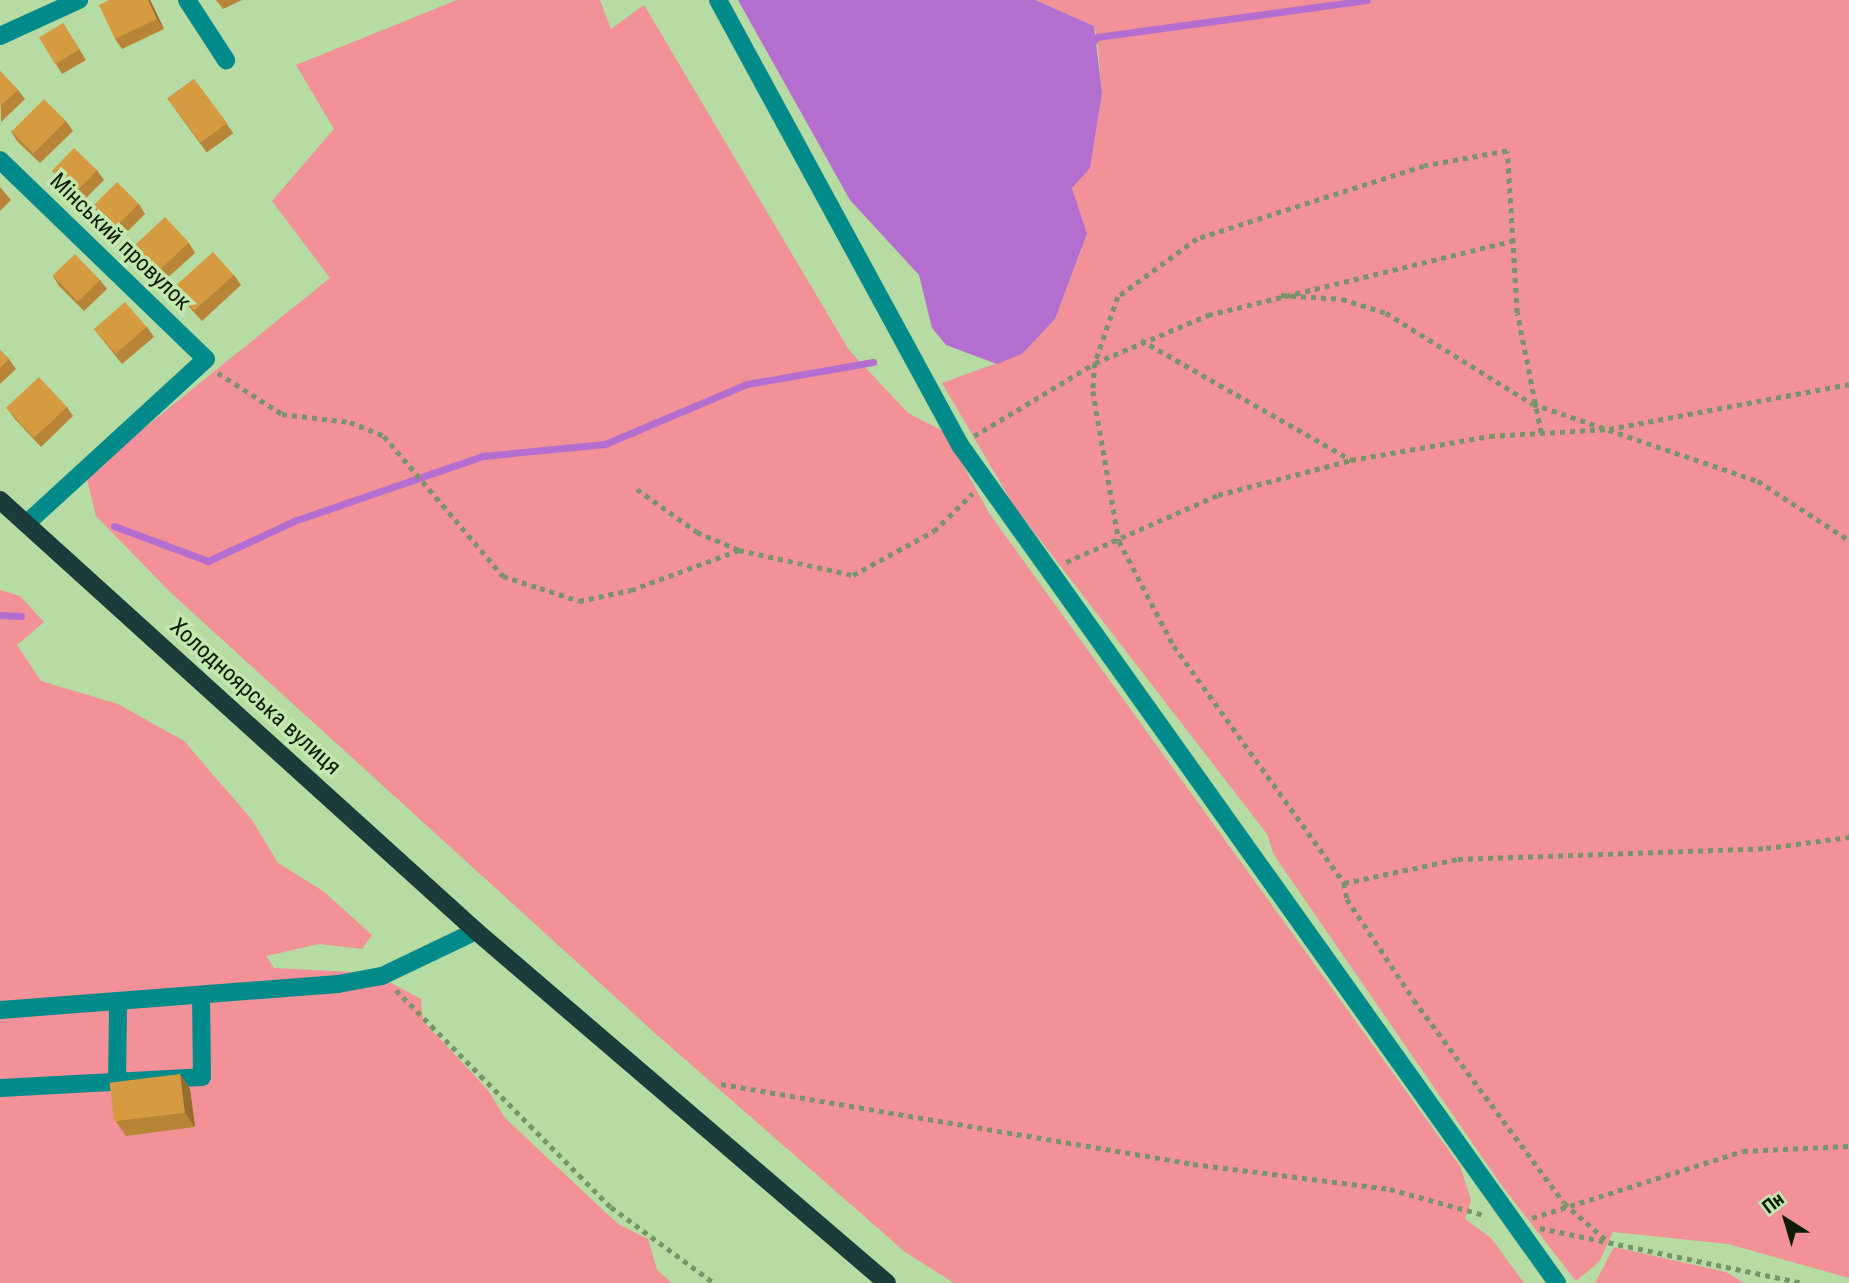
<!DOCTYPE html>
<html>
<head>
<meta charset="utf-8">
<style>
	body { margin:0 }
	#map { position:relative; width:1849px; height:1283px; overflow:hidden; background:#b6dba3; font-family:"Roboto Condensed",sans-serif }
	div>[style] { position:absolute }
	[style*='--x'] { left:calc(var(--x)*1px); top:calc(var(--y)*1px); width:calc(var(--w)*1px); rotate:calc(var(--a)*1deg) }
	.green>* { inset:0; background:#f29198 }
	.water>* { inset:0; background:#b36ed0 }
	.stream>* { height:7px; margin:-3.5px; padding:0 3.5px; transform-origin:3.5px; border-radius:3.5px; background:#b36ed0 }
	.path>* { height:4.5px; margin-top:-2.25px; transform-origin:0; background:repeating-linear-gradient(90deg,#789469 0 5px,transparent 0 10px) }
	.minor>* { height:18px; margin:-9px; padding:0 9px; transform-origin:9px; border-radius:9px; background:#008a8a }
	.major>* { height:18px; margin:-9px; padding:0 9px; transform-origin:9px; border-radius:9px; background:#1c3b3b }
	.wall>* { inset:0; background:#b88538; transform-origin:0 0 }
	.shaded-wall>* { inset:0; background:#966c2e }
	.building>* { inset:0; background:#d69b41; transform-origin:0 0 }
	span { translate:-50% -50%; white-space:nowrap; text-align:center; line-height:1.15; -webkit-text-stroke:7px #c3e8af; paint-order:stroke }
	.street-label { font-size:23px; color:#0e1b06 }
	.north { position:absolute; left:1751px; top:1185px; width:70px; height:70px; -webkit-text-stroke:5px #c3e8af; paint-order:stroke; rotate:323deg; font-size:19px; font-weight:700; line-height:28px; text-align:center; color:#0e1b06 }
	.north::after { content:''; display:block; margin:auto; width:24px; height:32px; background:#0e1b06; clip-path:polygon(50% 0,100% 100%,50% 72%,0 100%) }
</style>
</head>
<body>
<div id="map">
	<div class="green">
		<div style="clip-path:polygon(457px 0,600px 0,611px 29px,644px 5px,849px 350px,908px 413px,945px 432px,989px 513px,1460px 1166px,1471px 1200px,1465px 1219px,1491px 1238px,1524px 1283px,954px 1283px,905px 1252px,656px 1034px,170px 592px,96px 516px,86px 475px,330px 278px,272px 201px,334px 129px,296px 65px)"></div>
		<div style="clip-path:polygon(1035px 0,1849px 0,1849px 1278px,1728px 1244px,1613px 1232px,1599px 1262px,1576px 1281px,1502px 1186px,1274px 855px,1267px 834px,1014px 506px,942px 383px,1022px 354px,1055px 319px,1087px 235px,1072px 188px,1090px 168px,1102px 94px,1097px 37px,1094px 26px)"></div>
		<div style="clip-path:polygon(0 590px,20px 596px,44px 622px,17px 645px,41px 681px,118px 704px,184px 741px,252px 820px,278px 863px,323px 891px,372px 935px,362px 949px,319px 944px,266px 956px,274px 968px,372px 973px,421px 999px,423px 1021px,488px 1090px,505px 1118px,618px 1224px,648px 1239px,657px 1270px,672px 1283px,0 1283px)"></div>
		<div style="clip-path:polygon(1614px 1247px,1726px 1272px,1744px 1283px,1595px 1283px)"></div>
	</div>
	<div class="water">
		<div style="clip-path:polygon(738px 0,1035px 0,1094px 26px,1102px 93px,1090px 168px,1072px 188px,1087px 234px,1055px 319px,1022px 354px,997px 364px,946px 345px,932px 328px,919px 275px,850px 200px)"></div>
	</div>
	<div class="stream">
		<div style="--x:1092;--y:43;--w:8;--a:-50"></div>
		<div style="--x:1097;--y:37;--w:272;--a:-7.8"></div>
		<div style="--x:114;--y:526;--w:100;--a:20.4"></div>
		<div style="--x:208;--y:561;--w:95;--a:-24.9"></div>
		<div style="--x:294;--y:521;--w:200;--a:-19"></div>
		<div style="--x:483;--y:456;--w:123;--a:-5.6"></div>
		<div style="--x:605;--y:444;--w:154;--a:-22.9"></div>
		<div style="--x:747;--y:384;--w:128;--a:-9.9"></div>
		<div style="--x:0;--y:615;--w:21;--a:3"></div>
	</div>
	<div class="path">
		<div style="--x:1281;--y:295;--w:61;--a:3.8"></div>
		<div style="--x:1342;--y:299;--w:46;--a:17.7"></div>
		<div style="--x:1386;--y:313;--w:173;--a:31.8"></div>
		<div style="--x:1533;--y:404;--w:238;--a:18.9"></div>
		<div style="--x:1758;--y:481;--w:108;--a:33"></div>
		<div style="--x:1141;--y:340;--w:242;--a:29.7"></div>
		<div style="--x:218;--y:373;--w:76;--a:32.6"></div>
		<div style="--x:282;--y:414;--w:68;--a:6.7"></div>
		<div style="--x:350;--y:422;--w:37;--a:22"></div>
		<div style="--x:384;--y:436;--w:184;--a:49.6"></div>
		<div style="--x:503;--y:576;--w:39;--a:18"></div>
		<div style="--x:540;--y:588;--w:41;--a:18.4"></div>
		<div style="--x:579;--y:601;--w:53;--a:-11.9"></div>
		<div style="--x:631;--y:590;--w:115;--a:-20.3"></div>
		<div style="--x:1541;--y:433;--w:122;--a:-101.3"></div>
		<div style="--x:1517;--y:313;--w:162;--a:-93.5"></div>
		<div style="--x:1507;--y:151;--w:84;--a:169.8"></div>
		<div style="--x:1424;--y:166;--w:238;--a:162.2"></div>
		<div style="--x:1197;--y:239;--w:98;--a:143.7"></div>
		<div style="--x:1118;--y:297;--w:70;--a:109.2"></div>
		<div style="--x:1095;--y:363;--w:28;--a:94"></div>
		<div style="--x:1093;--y:391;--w:152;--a:80.2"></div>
		<div style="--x:1119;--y:541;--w:119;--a:62.4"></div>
		<div style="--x:1174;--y:646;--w:292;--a:54.3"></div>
		<div style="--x:1344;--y:883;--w:16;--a:79"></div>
		<div style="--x:1347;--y:899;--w:121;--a:56.4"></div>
		<div style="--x:1414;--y:1000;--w:252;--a:53.5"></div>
		<div style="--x:1564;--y:1203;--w:55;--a:41.3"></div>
		<div style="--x:974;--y:436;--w:141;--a:-31.1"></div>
		<div style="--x:1095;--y:363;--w:123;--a:-23"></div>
		<div style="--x:1208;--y:315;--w:316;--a:-13.7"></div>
		<div style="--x:637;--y:489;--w:74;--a:35.6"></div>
		<div style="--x:697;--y:532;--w:46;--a:23.2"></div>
		<div style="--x:739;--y:550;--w:117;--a:12.4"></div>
		<div style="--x:853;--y:575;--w:92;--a:-28.5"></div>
		<div style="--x:934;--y:531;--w:54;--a:-44.3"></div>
		<div style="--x:1066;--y:562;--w:166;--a:-23.8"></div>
		<div style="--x:1218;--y:495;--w:138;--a:-14.7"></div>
		<div style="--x:1351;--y:460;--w:141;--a:-9.8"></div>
		<div style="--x:1490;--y:436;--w:119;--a:-3.4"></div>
		<div style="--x:1609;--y:429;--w:244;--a:-10.6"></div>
		<div style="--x:1344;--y:883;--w:116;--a:-11.9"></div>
		<div style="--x:1458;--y:859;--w:308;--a:-2"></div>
		<div style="--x:1766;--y:848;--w:84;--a:-7.5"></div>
		<div style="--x:396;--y:990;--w:305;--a:45.3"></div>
		<div style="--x:611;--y:1207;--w:128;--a:36.4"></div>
		<div style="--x:721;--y:1084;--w:479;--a:9.6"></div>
		<div style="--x:1193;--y:1164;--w:199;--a:7.2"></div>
		<div style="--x:1390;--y:1189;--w:98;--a:15.5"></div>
		<div style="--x:1532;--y:1218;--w:221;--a:-17.6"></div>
		<div style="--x:1743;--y:1151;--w:106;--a:-2.7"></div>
		<div style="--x:1540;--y:1228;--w:269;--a:11.8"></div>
	</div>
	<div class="minor">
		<div style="--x:187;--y:0;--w:72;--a:57"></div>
		<div style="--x:718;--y:0;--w:507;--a:61.46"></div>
		<div style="--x:960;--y:445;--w:1029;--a:54.53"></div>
		<div style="--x:0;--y:36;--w:87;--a:-24.5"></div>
		<div style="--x:0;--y:160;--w:286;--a:44"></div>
		<div style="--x:206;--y:359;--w:243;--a:137.5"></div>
		<div style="--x:0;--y:1010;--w:339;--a:-4.4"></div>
		<div style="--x:338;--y:984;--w:45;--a:-10.3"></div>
		<div style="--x:382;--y:976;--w:104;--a:-25.6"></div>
		<div style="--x:117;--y:1081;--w:75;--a:-89.2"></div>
		<div style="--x:1;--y:1088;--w:201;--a:-3.1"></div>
		<div style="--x:202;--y:1077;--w:77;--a:-90.7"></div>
	</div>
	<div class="major">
		<div style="--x:0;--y:500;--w:642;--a:42.16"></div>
		<div style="--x:476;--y:931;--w:541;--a:40.58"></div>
	</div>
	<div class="wall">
		<div style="clip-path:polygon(150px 0,164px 29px,122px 49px,115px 39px)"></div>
		<div style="clip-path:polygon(216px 0,242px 0,223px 9px)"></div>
		<div style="clip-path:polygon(63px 23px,86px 60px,62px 74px,56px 64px)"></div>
		<div style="clip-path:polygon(0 71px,18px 90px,25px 99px,1px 122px)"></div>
		<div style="left:194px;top:79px;width:67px;height:33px;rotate:54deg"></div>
		<div style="clip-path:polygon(66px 121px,73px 131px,40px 163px,17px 141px,11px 131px)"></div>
		<div style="clip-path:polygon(52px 170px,97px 170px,104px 180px,82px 202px,59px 180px)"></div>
		<div style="clip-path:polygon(0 187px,11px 200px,0 211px)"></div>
		<div style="clip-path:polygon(139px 204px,145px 214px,121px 238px,99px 215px,93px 206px)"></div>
		<div style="clip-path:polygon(189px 243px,195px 253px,163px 282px,140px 256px,133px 247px)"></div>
		<div style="clip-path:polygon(234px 275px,241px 285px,202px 321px,181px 298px,174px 288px)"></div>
		<div style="clip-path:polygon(53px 276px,100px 280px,107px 289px,84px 311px,59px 286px)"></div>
		<div style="clip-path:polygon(147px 327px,154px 337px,122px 364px,94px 329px)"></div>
		<div style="clip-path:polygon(0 350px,9px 359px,16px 369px,0 384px)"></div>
		<div style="clip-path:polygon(67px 407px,73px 416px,41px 447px,14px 418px,7px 408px)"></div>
		<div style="clip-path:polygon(180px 1074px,190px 1089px,195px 1127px,126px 1136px,116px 1122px)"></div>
	</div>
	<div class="shaded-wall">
		<div style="clip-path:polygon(148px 0,150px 0,164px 29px,157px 19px)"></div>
		<div style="clip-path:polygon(180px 1074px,190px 1089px,195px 1127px,185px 1113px)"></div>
	</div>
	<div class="building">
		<div style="clip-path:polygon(109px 0,148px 0,157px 19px,115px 39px,99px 5px)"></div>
		<div style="left:63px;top:23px;width:31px;height:28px;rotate:59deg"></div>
		<div style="clip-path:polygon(0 71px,18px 90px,0 106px)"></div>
		<div style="left:194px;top:79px;width:55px;height:33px;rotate:53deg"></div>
		<div style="left:44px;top:99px;width:31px;height:46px;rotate:45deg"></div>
		<div style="left:74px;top:148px;width:32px;height:31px;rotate:44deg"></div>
		<div style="left:117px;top:182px;width:31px;height:34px;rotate:45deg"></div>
		<div style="left:165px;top:217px;width:35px;height:44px;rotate:47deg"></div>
		<div style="left:213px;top:252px;width:31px;height:53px;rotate:48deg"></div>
		<div style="left:75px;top:254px;width:36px;height:31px;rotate:46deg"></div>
		<div style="left:125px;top:302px;width:33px;height:41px;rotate:49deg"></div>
		<div style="clip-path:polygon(0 350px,9px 359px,0 368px)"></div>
		<div style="left:39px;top:377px;width:41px;height:45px;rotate:47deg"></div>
		<div style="left:180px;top:1074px;width:39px;height:71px;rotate:83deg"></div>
	</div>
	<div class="street-label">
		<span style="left:120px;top:242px;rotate:44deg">Мінський провулок</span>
		<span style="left:255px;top:697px;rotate:42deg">Холодноярська вулиця</span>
	</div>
	<div class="north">Пн</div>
</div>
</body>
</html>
